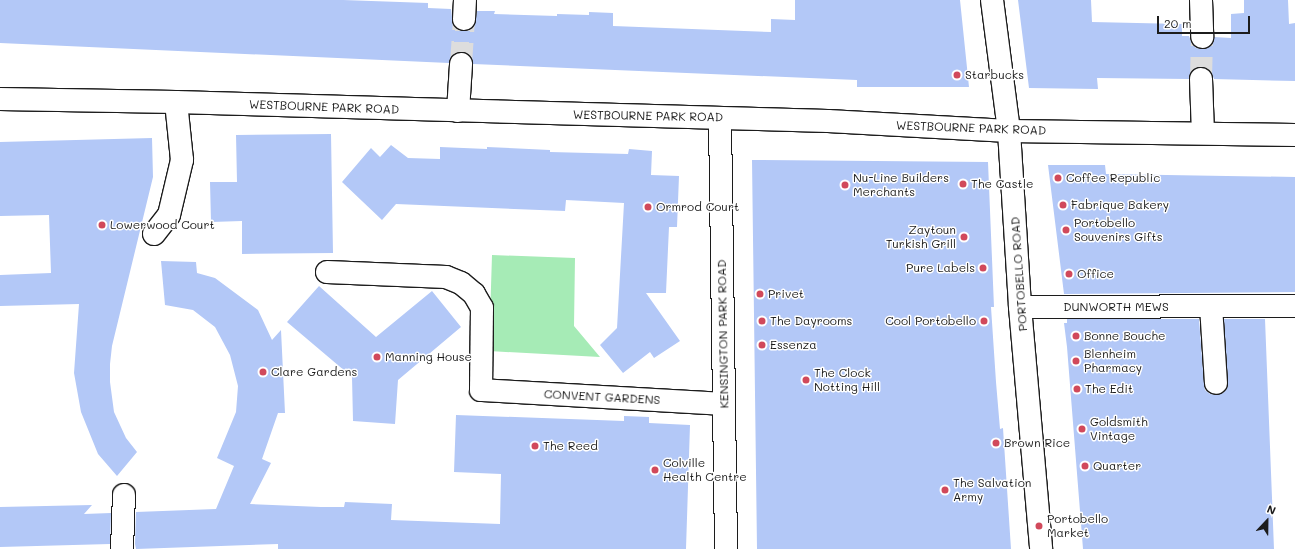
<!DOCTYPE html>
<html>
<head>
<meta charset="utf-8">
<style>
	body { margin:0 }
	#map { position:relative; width:1295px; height:549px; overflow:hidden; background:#fff; font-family:Mali,sans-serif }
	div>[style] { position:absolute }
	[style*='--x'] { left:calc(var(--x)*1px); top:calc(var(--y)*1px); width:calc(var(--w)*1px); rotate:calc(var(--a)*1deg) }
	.green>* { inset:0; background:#a6ebb6 }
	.building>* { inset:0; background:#b3c8f7 }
	.minor-tunnel>* { height:22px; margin-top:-11px; transform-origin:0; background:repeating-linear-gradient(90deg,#ddd 0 22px,transparent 0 33px) }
	.roads { filter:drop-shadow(1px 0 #1c1c1c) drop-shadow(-1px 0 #1c1c1c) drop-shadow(0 1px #1c1c1c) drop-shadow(0 -1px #1c1c1c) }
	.minor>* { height:22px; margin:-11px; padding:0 11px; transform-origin:11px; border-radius:11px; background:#fff }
	.major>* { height:22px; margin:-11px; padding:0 11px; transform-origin:11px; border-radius:11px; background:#fff }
	.dots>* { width:11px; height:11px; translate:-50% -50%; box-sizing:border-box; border:2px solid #fff; border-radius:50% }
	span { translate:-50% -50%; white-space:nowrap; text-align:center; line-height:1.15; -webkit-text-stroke:3px #fff; paint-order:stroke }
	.poi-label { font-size:12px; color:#1c1c1c }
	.left { translate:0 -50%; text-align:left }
	.right { translate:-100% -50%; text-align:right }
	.street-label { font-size:12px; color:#1c1c1c }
	.north { position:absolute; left:1247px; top:501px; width:40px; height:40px; -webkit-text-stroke:3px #fff; paint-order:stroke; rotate:22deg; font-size:11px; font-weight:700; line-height:16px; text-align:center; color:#1c1c1c }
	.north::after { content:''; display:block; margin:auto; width:14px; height:18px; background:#1c1c1c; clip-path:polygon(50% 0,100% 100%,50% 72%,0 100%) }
	.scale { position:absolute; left:1157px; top:16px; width:93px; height:18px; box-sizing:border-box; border:2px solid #1c1c1c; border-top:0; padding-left:5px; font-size:12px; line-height:14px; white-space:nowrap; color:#1c1c1c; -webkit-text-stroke:3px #fff; paint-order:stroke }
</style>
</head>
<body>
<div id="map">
	<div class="green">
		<div style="clip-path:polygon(492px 255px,575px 258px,574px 326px,600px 357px,489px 351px)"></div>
	</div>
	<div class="building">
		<div style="clip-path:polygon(0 0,343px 0,428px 3px,428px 8px,451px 9px,453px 25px,457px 29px,463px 31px,469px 30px,474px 26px,477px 11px,495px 11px,494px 14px,557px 16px,557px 14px,589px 15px,589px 12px,613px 13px,613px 26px,771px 32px,771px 19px,795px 20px,795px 0,960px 0,969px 87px,857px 87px,857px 80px,473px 64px,472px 59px,468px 54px,461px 52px,456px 53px,451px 57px,449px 63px,0 43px)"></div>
		<div style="clip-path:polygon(1018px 0,1091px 0,1092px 22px,1182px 24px,1182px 36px,1189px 36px,1192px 44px,1196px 48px,1202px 49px,1209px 47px,1213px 43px,1214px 37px,1231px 38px,1231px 14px,1244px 13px,1244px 0,1288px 0,1289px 24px,1295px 23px,1295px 81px,1214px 79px,1211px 72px,1206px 68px,1200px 67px,1194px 69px,1190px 74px,1189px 79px,1097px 78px,1098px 89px,1029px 88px)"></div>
		<div style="clip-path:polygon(331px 134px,333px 253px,242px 254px,242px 221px,211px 222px,210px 182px,237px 182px,236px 135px)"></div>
		<div style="clip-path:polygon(152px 138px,153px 177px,112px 346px,110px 364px,110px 382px,114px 412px,126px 438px,137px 452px,117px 476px,98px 454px,81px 412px,74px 373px,79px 304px,0 306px,0 275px,51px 273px,49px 215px,0 216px,0 142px)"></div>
		<div style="clip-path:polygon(391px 145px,408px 158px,440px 159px,440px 147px,487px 149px,487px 147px,550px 150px,550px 152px,628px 154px,629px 149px,652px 151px,651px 175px,679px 176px,677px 227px,669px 227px,666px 293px,646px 293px,680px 341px,654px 358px,650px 352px,623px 373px,600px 345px,617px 328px,624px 203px,566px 200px,565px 211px,396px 204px,382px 220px,342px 182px,371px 148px,380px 157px)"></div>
		<div style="clip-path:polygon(752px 160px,988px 162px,994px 307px,991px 307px,996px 382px,1000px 429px,1003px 428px,1011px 549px,757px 549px)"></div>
		<div style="clip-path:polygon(1048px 165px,1105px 165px,1106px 174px,1295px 177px,1295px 292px,1064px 294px)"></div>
		<div style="clip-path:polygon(161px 261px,196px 262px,197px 273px,215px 278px,258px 310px,272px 340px,281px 330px,285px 413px,278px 413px,262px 459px,271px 463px,250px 504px,321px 507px,344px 507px,345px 502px,392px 504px,391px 520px,500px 524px,501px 474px,454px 472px,456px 415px,624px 421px,624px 416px,649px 417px,649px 423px,690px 425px,686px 549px,278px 549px,278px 544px,136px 549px,135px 544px,136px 512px,216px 509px,234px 466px,217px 458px,236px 412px,238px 386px,230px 355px,215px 327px,193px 310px,165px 305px)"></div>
		<div style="clip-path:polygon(319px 286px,376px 337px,432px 291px,461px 327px,398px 380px,395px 424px,353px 421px,352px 377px,287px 322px)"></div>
		<div style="clip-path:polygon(1067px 319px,1199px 319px,1204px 384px,1205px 390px,1210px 394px,1216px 395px,1223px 393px,1227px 389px,1228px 383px,1224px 319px,1265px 319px,1274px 549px,1083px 549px,1067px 347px,1064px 323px,1067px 323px)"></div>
		<div style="clip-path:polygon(92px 505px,84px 514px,111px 513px,110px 544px,0 547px,0 507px)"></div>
	</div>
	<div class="minor-tunnel">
		<div style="--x:461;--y:64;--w:45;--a:-86.2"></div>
		<div style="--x:1201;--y:79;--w:42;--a:-88.6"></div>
	</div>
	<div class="roads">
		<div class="minor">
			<div style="--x:992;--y:0;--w:132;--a:82.6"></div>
			<div style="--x:1009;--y:131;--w:176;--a:86.4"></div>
			<div style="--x:1020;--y:307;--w:243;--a:85"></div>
			<div style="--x:1201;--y:0;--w:37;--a:88"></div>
			<div style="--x:464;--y:19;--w:19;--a:-87"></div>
			<div style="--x:1201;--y:79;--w:54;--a:87.9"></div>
			<div style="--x:458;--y:111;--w:47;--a:-86.3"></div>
			<div style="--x:720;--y:118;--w:431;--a:89.2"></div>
			<div style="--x:154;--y:234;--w:24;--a:-52"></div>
			<div style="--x:169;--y:215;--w:57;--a:-76.7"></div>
			<div style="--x:182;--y:160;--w:58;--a:-95.9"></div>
			<div style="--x:327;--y:272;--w:119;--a:2.4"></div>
			<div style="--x:446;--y:277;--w:16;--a:22"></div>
			<div style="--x:461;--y:283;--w:17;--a:40"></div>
			<div style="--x:474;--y:294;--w:16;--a:60"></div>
			<div style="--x:482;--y:308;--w:82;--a:90.7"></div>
			<div style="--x:481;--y:390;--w:242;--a:3.3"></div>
			<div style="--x:1211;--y:306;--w:77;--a:86.3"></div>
			<div style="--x:1020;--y:307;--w:275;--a:-0.2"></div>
			<div style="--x:122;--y:549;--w:54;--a:-87.9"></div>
		</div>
		<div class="major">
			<div style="--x:0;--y:99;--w:176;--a:1"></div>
			<div style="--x:176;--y:102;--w:652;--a:1.67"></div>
			<div style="--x:828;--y:121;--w:181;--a:3.2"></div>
			<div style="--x:1009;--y:131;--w:286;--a:0.8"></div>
		</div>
	</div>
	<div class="dots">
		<div style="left:957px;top:75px;background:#d1495b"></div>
		<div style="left:1058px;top:178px;background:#d1495b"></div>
		<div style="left:963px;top:184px;background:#d1495b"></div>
		<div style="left:845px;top:185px;background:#d1495b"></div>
		<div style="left:1063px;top:205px;background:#d1495b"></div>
		<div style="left:648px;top:207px;background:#d1495b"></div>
		<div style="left:102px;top:225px;background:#d1495b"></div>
		<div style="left:1066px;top:230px;background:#d1495b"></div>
		<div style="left:964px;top:237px;background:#d1495b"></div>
		<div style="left:983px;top:268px;background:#d1495b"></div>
		<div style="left:1069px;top:274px;background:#d1495b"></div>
		<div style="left:760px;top:294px;background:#d1495b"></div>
		<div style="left:762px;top:321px;background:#d1495b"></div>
		<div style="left:984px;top:321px;background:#d1495b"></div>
		<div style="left:1076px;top:336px;background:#d1495b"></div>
		<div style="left:762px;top:345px;background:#d1495b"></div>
		<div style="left:377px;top:357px;background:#d1495b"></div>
		<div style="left:1076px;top:361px;background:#d1495b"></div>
		<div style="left:263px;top:372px;background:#d1495b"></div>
		<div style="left:806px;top:380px;background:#d1495b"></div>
		<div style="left:1077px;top:389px;background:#d1495b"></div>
		<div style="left:1082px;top:429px;background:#d1495b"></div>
		<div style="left:996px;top:443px;background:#d1495b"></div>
		<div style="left:535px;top:446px;background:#d1495b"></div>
		<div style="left:1085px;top:466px;background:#d1495b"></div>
		<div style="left:655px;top:470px;background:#d1495b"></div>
		<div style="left:945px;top:490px;background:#d1495b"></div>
		<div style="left:1039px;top:526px;background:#d1495b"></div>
	</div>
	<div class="poi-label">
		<span class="left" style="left:965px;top:75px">Starbucks</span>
		<span class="left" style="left:853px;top:185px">Nu-Line Builders<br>Merchants</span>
		<span class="left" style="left:1066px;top:178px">Coffee Republic</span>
		<span class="left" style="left:971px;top:184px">The Castle</span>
		<span class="left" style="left:1071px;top:205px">Fabrique Bakery</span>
		<span class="left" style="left:656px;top:207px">Ormrod Court</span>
		<span class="left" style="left:1074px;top:230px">Portobello<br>Souvenirs Gifts</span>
		<span class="left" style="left:110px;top:225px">Lowerwood Court</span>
		<span class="right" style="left:956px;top:237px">Zaytoun<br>Turkish Grill</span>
		<span class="right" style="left:975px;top:268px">Pure Labels</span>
		<span class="left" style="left:1077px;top:274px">Office</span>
		<span class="left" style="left:768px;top:294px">Privet</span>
		<span class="left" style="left:770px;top:321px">The Dayrooms</span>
		<span class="right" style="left:976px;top:321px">Cool Portobello</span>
		<span class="left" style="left:1084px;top:336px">Bonne Bouche</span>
		<span class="left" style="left:770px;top:345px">Essenza</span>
		<span class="left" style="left:1084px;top:361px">Blenheim<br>Pharmacy</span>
		<span class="left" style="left:385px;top:357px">Manning House</span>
		<span class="left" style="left:271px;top:372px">Clare Gardens</span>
		<span class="left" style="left:814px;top:380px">The Clock<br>Notting Hill</span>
		<span class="left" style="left:1085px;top:389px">The Edit</span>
		<span class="left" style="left:1090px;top:429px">Goldsmith<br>Vintage</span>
		<span class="left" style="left:1004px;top:443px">Brown Rice</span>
		<span class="left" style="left:543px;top:446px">The Reed</span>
		<span class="left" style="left:663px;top:470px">Colville<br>Health Centre</span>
		<span class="left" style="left:1093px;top:466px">Quarter</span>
		<span class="left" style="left:953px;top:490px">The Salvation<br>Army</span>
		<span class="left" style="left:1047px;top:526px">Portobello<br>Market</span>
	</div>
	<div class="street-label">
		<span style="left:324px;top:107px;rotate:2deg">WESTBOURNE PARK ROAD</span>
		<span style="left:648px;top:116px;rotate:1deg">WESTBOURNE PARK ROAD</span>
		<span style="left:971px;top:128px;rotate:2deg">WESTBOURNE PARK ROAD</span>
		<span style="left:1019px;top:274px;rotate:-94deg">PORTOBELLO ROAD</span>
		<span style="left:1116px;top:307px">DUNWORTH MEWS</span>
		<span style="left:723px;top:334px;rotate:-91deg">KENSINGTON PARK ROAD</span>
		<span style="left:602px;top:397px;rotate:3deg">CONVENT GARDENS</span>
	</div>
	<div class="north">N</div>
	<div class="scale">20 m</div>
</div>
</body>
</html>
